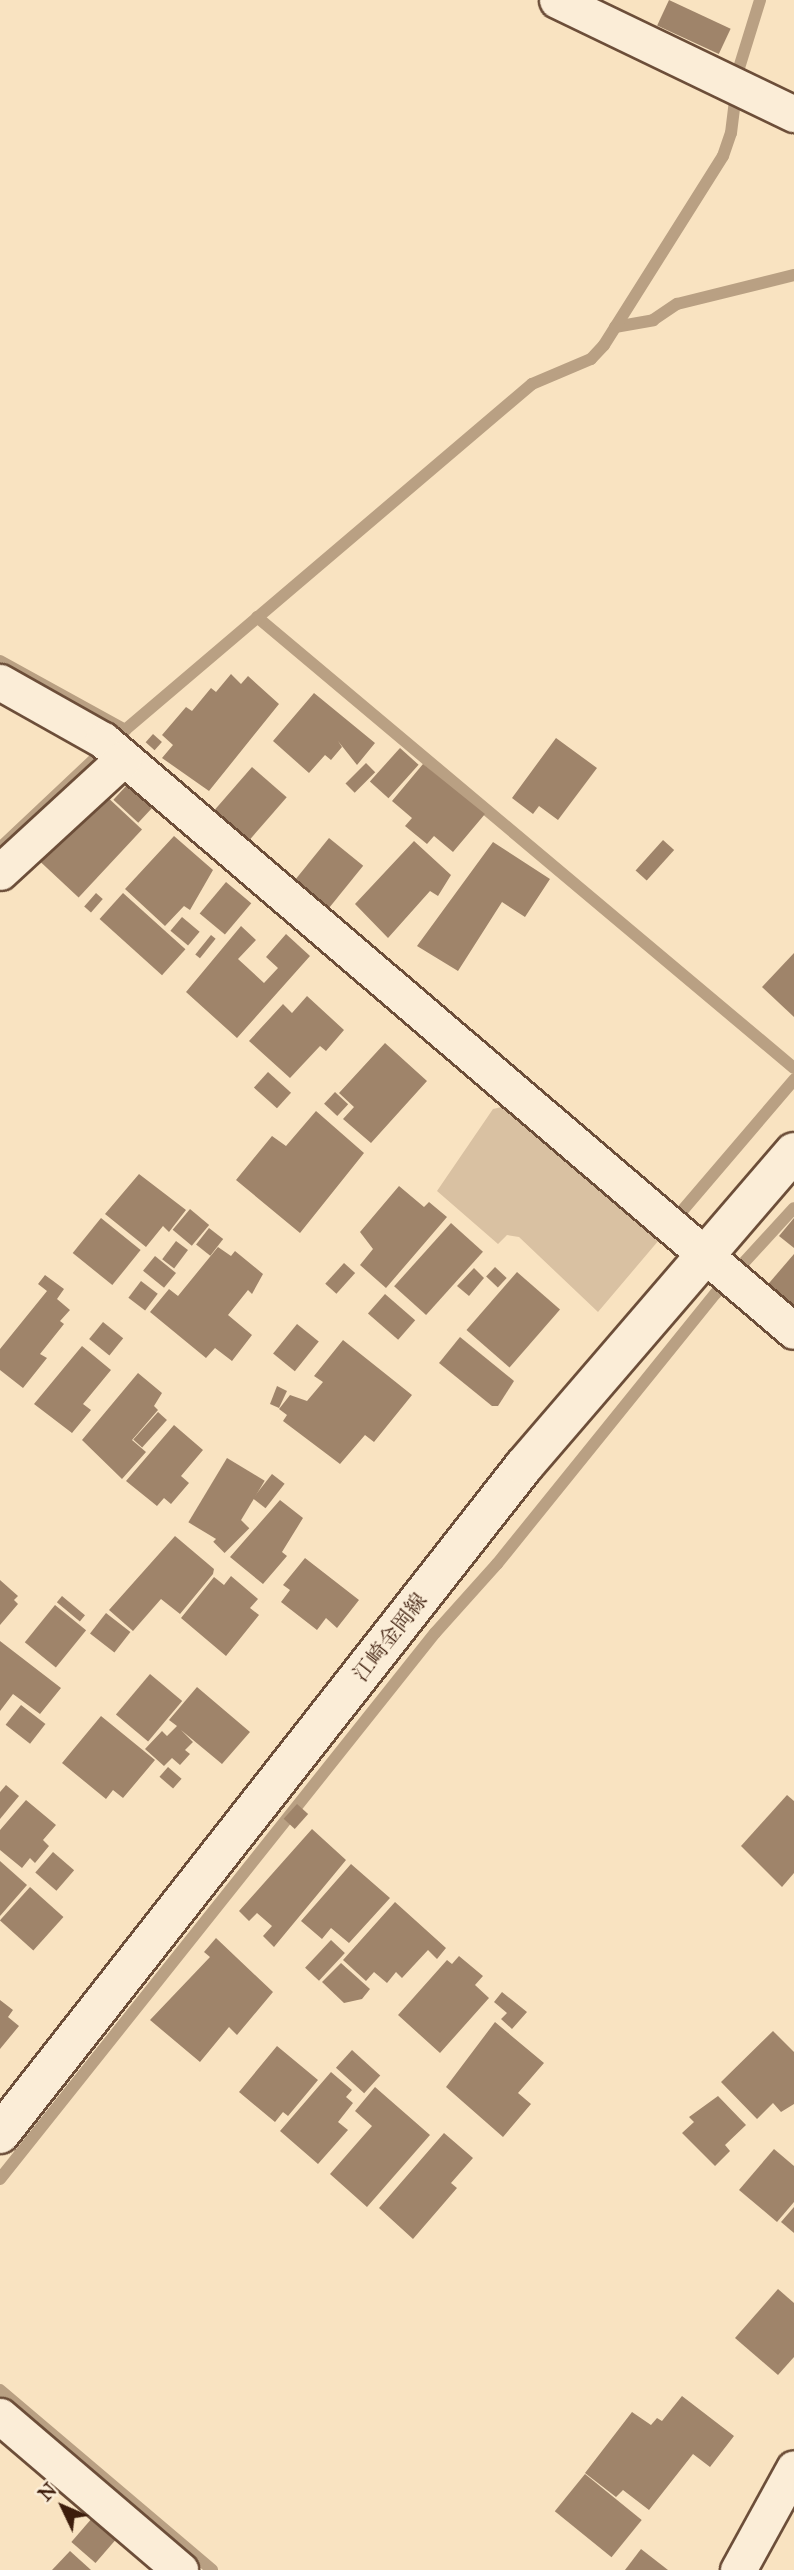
<!DOCTYPE html>
<html>
<head>
<meta charset="utf-8">
<style>
	body { margin:0 }
	#map { position:relative; width:794px; height:2570px; overflow:hidden; background:#f9e3c1; font-family:"IM FELL Great Primer","Noto Serif JP",serif }
	div>[style] { position:absolute }
	[style*='--x'] { left:calc(var(--x)*1px); top:calc(var(--y)*1px); width:calc(var(--w)*1px); rotate:calc(var(--a)*1deg) }
	.green>* { inset:0; background:#d9c1a2 }
	.stream>* { height:12px; margin:-6px; padding:0 6px; transform-origin:6px; border-radius:6px; background:#b9a083 }
	.building>* { inset:0; background:#9f846a; transform-origin:0 0 }
	.roads { filter:drop-shadow(2px 0 #6c4e39) drop-shadow(-2px 0 #6c4e39) drop-shadow(0 2px #6c4e39) drop-shadow(0 -2px #6c4e39) }
	.street>* { height:35px; margin:-17.5px; padding:0 17.5px; transform-origin:17.5px; border-radius:17.5px; background:#fbedd7 }
	.secondary>* { height:38px; margin:-19px; padding:0 19px; transform-origin:19px; border-radius:19px; background:#fbedd7 }
	span { translate:-50% -50%; white-space:nowrap; text-align:center; line-height:1.15; -webkit-text-stroke:5px #fbedd7; paint-order:stroke }
	.street-label { font-size:21px; color:#3d1d0c }
	.north { position:absolute; left:28px; top:2472px; width:70px; height:70px; -webkit-text-stroke:5px #fbedd7; paint-order:stroke; rotate:314deg; font-size:19px; font-weight:700; line-height:28px; text-align:center; color:#3d1d0c }
	.north::after { content:''; display:block; margin:auto; width:24px; height:32px; background:#3d1d0c; clip-path:polygon(50% 0,100% 100%,50% 72%,0 100%) }
</style>
</head>
<body>
<div id="map">
	<div class="green">
		<div style="clip-path:polygon(506px 1106px,659px 1240px,598px 1312px,519px 1237px,507px 1235px,498px 1244px,437px 1191px,493px 1109px)"></div>
	</div>
	<div class="stream">
		<div style="--x:615;--y:327;--w:39;--a:-10"></div>
		<div style="--x:653;--y:320;--w:29;--a:-34"></div>
		<div style="--x:677;--y:304;--w:121;--a:-13.9"></div>
		<div style="--x:257;--y:617;--w:701;--a:40.03"></div>
		<div style="--x:0;--y:661;--w:143;--a:28.9"></div>
		<div style="--x:0;--y:848;--w:172;--a:-43.3"></div>
		<div style="--x:125;--y:730;--w:534;--a:-40.37"></div>
		<div style="--x:532;--y:384;--w:64;--a:-23"></div>
		<div style="--x:591;--y:359;--w:19;--a:-47"></div>
		<div style="--x:604;--y:345;--w:223;--a:-57.8"></div>
		<div style="--x:723;--y:156;--w:24;--a:-71"></div>
		<div style="--x:731;--y:133;--w:65;--a:-83"></div>
		<div style="--x:739;--y:68;--w:71;--a:-72.8"></div>
		<div style="--x:676;--y:1218;--w:182;--a:-49.5"></div>
		<div style="--x:0;--y:2179;--w:698;--a:-51.46"></div>
		<div style="--x:435;--y:1633;--w:93;--a:-48.1"></div>
		<div style="--x:497;--y:1564;--w:348;--a:-51.1"></div>
		<div style="--x:716;--y:1293;--w:115;--a:-47.5"></div>
		<div style="--x:0;--y:2390;--w:278;--a:40.3"></div>
	</div>
	<div class="building">
		<div style="left:669px;top:0;width:68px;height:28px;rotate:25deg"></div>
		<div style="clip-path:polygon(231px 674px,241px 684px,248px 676px,279px 704px,209px 791px,162px 758px,173px 745px,162px 735px,186px 707px,192px 711px,211px 688px,216px 692px)"></div>
		<div style="clip-path:polygon(314px 693px,375px 743px,357px 765px,338px 741px,342px 747px,331px 760px,325px 755px,309px 773px,273px 741px)"></div>
		<div style="left:153px;top:734px;width:12px;height:11px;rotate:42deg"></div>
		<div style="clip-path:polygon(556px 738px,597px 768px,558px 820px,539px 806px,533px 814px,512px 798px)"></div>
		<div style="left:400px;top:748px;width:25px;height:45px;rotate:42deg"></div>
		<div style="left:366px;top:763px;width:13px;height:29px;rotate:45deg"></div>
		<div style="clip-path:polygon(423px 764px,485px 814px,453px 852px,434px 836px,427px 844px,405px 826px,412px 818px,392px 801px)"></div>
		<div style="left:252px;top:767px;width:46px;height:57px;rotate:41deg"></div>
		<div style="left:127px;top:785px;width:34px;height:20px;rotate:43deg"></div>
		<div style="left:104px;top:794px;width:52px;height:93px;rotate:43deg"></div>
		<div style="clip-path:polygon(174px 836px,213px 870px,190px 910px,184px 906px,165px 926px,125px 889px)"></div>
		<div style="left:329px;top:838px;width:44px;height:54px;rotate:39deg"></div>
		<div style="left:663px;top:840px;width:15px;height:41px;rotate:42deg"></div>
		<div style="clip-path:polygon(414px 841px,451px 875px,438px 896px,430px 891px,388px 938px,355px 904px)"></div>
		<div style="clip-path:polygon(493px 842px,550px 879px,525px 917px,502px 902px,458px 971px,417px 946px)"></div>
		<div style="left:226px;top:882px;width:33px;height:41px;rotate:40deg"></div>
		<div style="left:96px;top:893px;width:9px;height:18px;rotate:41deg"></div>
		<div style="left:123px;top:893px;width:84px;height:35px;rotate:42deg"></div>
		<div style="left:182px;top:917px;width:23px;height:18px;rotate:40deg"></div>
		<div style="clip-path:polygon(241px 926px,256px 940px,238px 959px,264px 983px,278px 968px,266px 957px,286px 934px,310px 956px,237px 1038px,186px 992px)"></div>
		<div style="left:211px;top:935px;width:6px;height:25px;rotate:39deg"></div>
		<div style="clip-path:polygon(794px 953px,794px 1017px,762px 987px)"></div>
		<div style="clip-path:polygon(307px 996px,344px 1030px,326px 1051px,320px 1046px,290px 1078px,249px 1041px,283px 1004px,292px 1013px)"></div>
		<div style="clip-path:polygon(385px 1043px,427px 1081px,371px 1143px,343px 1119px,354px 1107px,339px 1093px)"></div>
		<div style="left:268px;top:1072px;width:31px;height:21px;rotate:42deg"></div>
		<div style="left:335px;top:1092px;width:18px;height:16px;rotate:43deg"></div>
		<div style="clip-path:polygon(316px 1111px,364px 1153px,300px 1233px,236px 1180px,272px 1136px,286px 1146px)"></div>
		<div style="clip-path:polygon(139px 1174px,186px 1210px,169px 1232px,163px 1226px,146px 1247px,105px 1214px)"></div>
		<div style="clip-path:polygon(399px 1186px,424px 1207px,429px 1202px,447px 1217px,386px 1288px,360px 1265px,373px 1249px,360px 1232px)"></div>
		<div style="left:190px;top:1209px;width:25px;height:27px;rotate:40deg"></div>
		<div style="left:101px;top:1218px;width:51px;height:45px;rotate:39deg"></div>
		<div style="clip-path:polygon(794px 1218px,794px 1248px,779px 1236px)"></div>
		<div style="left:451px;top:1223px;width:43px;height:85px;rotate:42deg"></div>
		<div style="left:209px;top:1228px;width:18px;height:21px;rotate:38deg"></div>
		<div style="left:176px;top:1241px;width:15px;height:23px;rotate:37deg"></div>
		<div style="clip-path:polygon(218px 1247px,231px 1256px,235px 1251px,263px 1274px,252px 1294px,248px 1290px,228px 1315px,252px 1335px,232px 1361px,215px 1348px,206px 1358px,150px 1312px,169px 1289px,178px 1296px)"></div>
		<div style="clip-path:polygon(794px 1254px,794px 1314px,764px 1289px)"></div>
		<div style="left:155px;top:1256px;width:27px;height:19px;rotate:39deg"></div>
		<div style="left:344px;top:1263px;width:15px;height:28px;rotate:42deg"></div>
		<div style="left:495px;top:1267px;width:16px;height:13px;rotate:43deg"></div>
		<div style="clip-path:polygon(474px 1268px,484px 1278px,469px 1296px,457px 1286px)"></div>
		<div style="left:517px;top:1272px;width:57px;height:77px;rotate:41deg"></div>
		<div style="clip-path:polygon(45px 1275px,64px 1289px,57px 1299px,70px 1310px,60px 1321px,64px 1324px,40px 1354px,47px 1358px,23px 1388px,0 1370px,0 1349px,47px 1291px,38px 1284px)"></div>
		<div style="left:141px;top:1281px;width:21px;height:21px;rotate:37deg"></div>
		<div style="left:385px;top:1294px;width:40px;height:26px;rotate:41deg"></div>
		<div style="left:103px;top:1322px;width:26px;height:22px;rotate:39deg"></div>
		<div style="left:297px;top:1324px;width:28px;height:38px;rotate:39deg"></div>
		<div style="clip-path:polygon(460px 1337px,514px 1381px,498px 1406px,492px 1406px,439px 1363px)"></div>
		<div style="clip-path:polygon(343px 1340px,412px 1395px,374px 1442px,365px 1435px,340px 1464px,283px 1421px,287px 1415px,279px 1409px,290px 1395px,307px 1401px,323px 1382px,314px 1376px)"></div>
		<div style="clip-path:polygon(82px 1346px,111px 1370px,83px 1404px,91px 1410px,72px 1433px,34px 1404px)"></div>
		<div style="clip-path:polygon(138px 1373px,162px 1393px,154px 1406px,158px 1410px,132px 1440px,146px 1452px,122px 1479px,82px 1440px)"></div>
		<div style="clip-path:polygon(277px 1386px,287px 1391px,279px 1408px,270px 1404px)"></div>
		<div style="left:158px;top:1412px;width:12px;height:37px;rotate:42deg"></div>
		<div style="clip-path:polygon(174px 1425px,203px 1450px,181px 1476px,189px 1483px,171px 1504px,164px 1498px,157px 1506px,126px 1481px)"></div>
		<div style="left:227px;top:1458px;width:44px;height:75px;rotate:31deg"></div>
		<div style="left:272px;top:1474px;width:16px;height:31px;rotate:38deg"></div>
		<div style="clip-path:polygon(280px 1500px,303px 1518px,282px 1552px,287px 1556px,263px 1584px,230px 1557px)"></div>
		<div style="left:238px;top:1517px;width:16px;height:35px;rotate:45deg"></div>
		<div style="clip-path:polygon(175px 1536px,214px 1569px,213px 1574px,180px 1614px,161px 1599px,133px 1631px,109px 1610px)"></div>
		<div style="clip-path:polygon(305px 1558px,359px 1600px,337px 1628px,326px 1618px,317px 1630px,281px 1602px,290px 1590px,283px 1585px)"></div>
		<div style="clip-path:polygon(231px 1576px,258px 1599px,250px 1608px,259px 1615px,226px 1656px,181px 1618px,214px 1577px,224px 1585px)"></div>
		<div style="clip-path:polygon(0 1580px,18px 1596px,14px 1600px,18px 1604px,0 1625px)"></div>
		<div style="left:62px;top:1596px;width:30px;height:8px;rotate:40deg"></div>
		<div style="left:55px;top:1605px;width:40px;height:48px;rotate:39deg"></div>
		<div style="left:106px;top:1613px;width:31px;height:26px;rotate:38deg"></div>
		<div style="clip-path:polygon(0 1641px,61px 1688px,40px 1714px,13px 1694px,0 1711px)"></div>
		<div style="left:150px;top:1674px;width:42px;height:53px;rotate:40deg"></div>
		<div style="clip-path:polygon(197px 1687px,250px 1732px,222px 1764px,181px 1730px,193px 1742px,185px 1750px,190px 1754px,180px 1765px,172px 1758px,164px 1766px,145px 1749px,162px 1731px,167px 1736px,177px 1726px,169px 1720px)"></div>
		<div style="left:21px;top:1705px;width:31px;height:25px;rotate:38deg"></div>
		<div style="clip-path:polygon(101px 1716px,155px 1760px,123px 1798px,113px 1790px,106px 1799px,62px 1763px)"></div>
		<div style="left:168px;top:1767px;width:18px;height:13px;rotate:41deg"></div>
		<div style="clip-path:polygon(6px 1785px,19px 1796px,0 1819px,0 1792px)"></div>
		<div style="clip-path:polygon(787px 1795px,794px 1801px,794px 1873px,782px 1887px,741px 1846px)"></div>
		<div style="clip-path:polygon(26px 1800px,56px 1825px,43px 1840px,49px 1846px,35px 1863px,30px 1858px,22px 1868px,0 1850px,0 1830px)"></div>
		<div style="left:297px;top:1804px;width:15px;height:20px;rotate:42deg"></div>
		<div style="clip-path:polygon(312px 1829px,346px 1860px,274px 1947px,263px 1936px,272px 1926px,257px 1913px,249px 1921px,239px 1911px)"></div>
		<div style="left:53px;top:1852px;width:28px;height:27px;rotate:41deg"></div>
		<div style="clip-path:polygon(0 1861px,27px 1885px,0 1916px)"></div>
		<div style="clip-path:polygon(351px 1864px,390px 1898px,349px 1943px,331px 1928px,322px 1939px,301px 1921px)"></div>
		<div style="left:30px;top:1887px;width:45px;height:45px;rotate:42deg"></div>
		<div style="clip-path:polygon(395px 1902px,446px 1948px,437px 1959px,428px 1950px,402px 1978px,396px 1972px,387px 1983px,374px 1972px,366px 1981px,343px 1960px)"></div>
		<div style="clip-path:polygon(216px 1938px,273px 1992px,237px 2035px,229px 2027px,200px 2062px,150px 2020px,210px 1957px,204px 1952px)"></div>
		<div style="left:331px;top:1940px;width:19px;height:38px;rotate:43deg"></div>
		<div style="clip-path:polygon(459px 1956px,483px 1976px,475px 1985px,489px 1998px,440px 2053px,398px 2015px,447px 1960px,452px 1964px)"></div>
		<div style="clip-path:polygon(341px 1963px,370px 1989px,362px 1999px,344px 2003px,322px 1982px)"></div>
		<div style="clip-path:polygon(502px 1992px,527px 2012px,512px 2029px,501px 2019px,507px 2013px,494px 2002px)"></div>
		<div style="clip-path:polygon(0 2000px,13px 2010px,8px 2017px,19px 2026px,0 2049px)"></div>
		<div style="clip-path:polygon(495px 2022px,544px 2063px,518px 2093px,531px 2104px,503px 2137px,446px 2087px)"></div>
		<div style="clip-path:polygon(773px 2031px,794px 2052px,794px 2104px,781px 2112px,773px 2103px,757px 2119px,721px 2082px)"></div>
		<div style="clip-path:polygon(277px 2046px,318px 2080px,288px 2116px,283px 2112px,275px 2122px,239px 2092px)"></div>
		<div style="left:352px;top:2050px;width:38px;height:24px;rotate:42deg"></div>
		<div style="clip-path:polygon(331px 2072px,352px 2090px,346px 2097px,353px 2103px,338px 2122px,348px 2130px,318px 2164px,280px 2131px)"></div>
		<div style="clip-path:polygon(375px 2087px,430px 2135px,367px 2207px,330px 2174px,372px 2126px,355px 2111px)"></div>
		<div style="clip-path:polygon(718px 2096px,746px 2125px,725px 2145px,730px 2151px,715px 2166px,682px 2133px,694px 2122px,689px 2117px)"></div>
		<div style="clip-path:polygon(444px 2133px,473px 2158px,451px 2183px,457px 2188px,413px 2239px,379px 2208px)"></div>
		<div style="clip-path:polygon(774px 2149px,794px 2166px,794px 2202px,777px 2222px,739px 2190px)"></div>
		<div style="clip-path:polygon(794px 2207px,794px 2233px,781px 2222px)"></div>
		<div style="clip-path:polygon(778px 2289px,794px 2303px,794px 2357px,778px 2375px,735px 2338px)"></div>
		<div style="clip-path:polygon(682px 2396px,734px 2436px,710px 2467px,693px 2454px,649px 2510px,623px 2490px,616px 2497px,585px 2473px,632px 2412px,651px 2425px,657px 2418px,662px 2421px)"></div>
		<div style="left:585px;top:2474px;width:73px;height:48px;rotate:39deg"></div>
		<div style="left:93px;top:2517px;width:32px;height:33px;rotate:41deg"></div>
		<div style="clip-path:polygon(641px 2549px,668px 2570px,625px 2570px)"></div>
		<div style="clip-path:polygon(70px 2551px,91px 2570px,52px 2570px)"></div>
	</div>
	<div class="roads">
		<div class="street">
			<div style="--x:557;--y:0;--w:263;--a:25.7"></div>
			<div style="--x:0;--y:682;--w:118;--a:29.4"></div>
			<div style="--x:103;--y:740;--w:909;--a:40.54"></div>
			<div style="--x:0;--y:872;--w:168;--a:-42.6"></div>
			<div style="--x:0;--y:2416;--w:237;--a:40.5"></div>
			<div style="--x:738;--y:2570;--w:116;--a:-61.2"></div>
		</div>
		<div class="secondary">
			<div style="--x:0;--y:2134;--w:849;--a:-51.89"></div>
			<div style="--x:524;--y:1466;--w:414;--a:-49.3"></div>
		</div>
	</div>
	<div class="street-label">
		<span style="left:390px;top:1637px;rotate:-52deg">江崎金岡線</span>
	</div>
	<div class="north">N</div>
</div>
</body>
</html>
